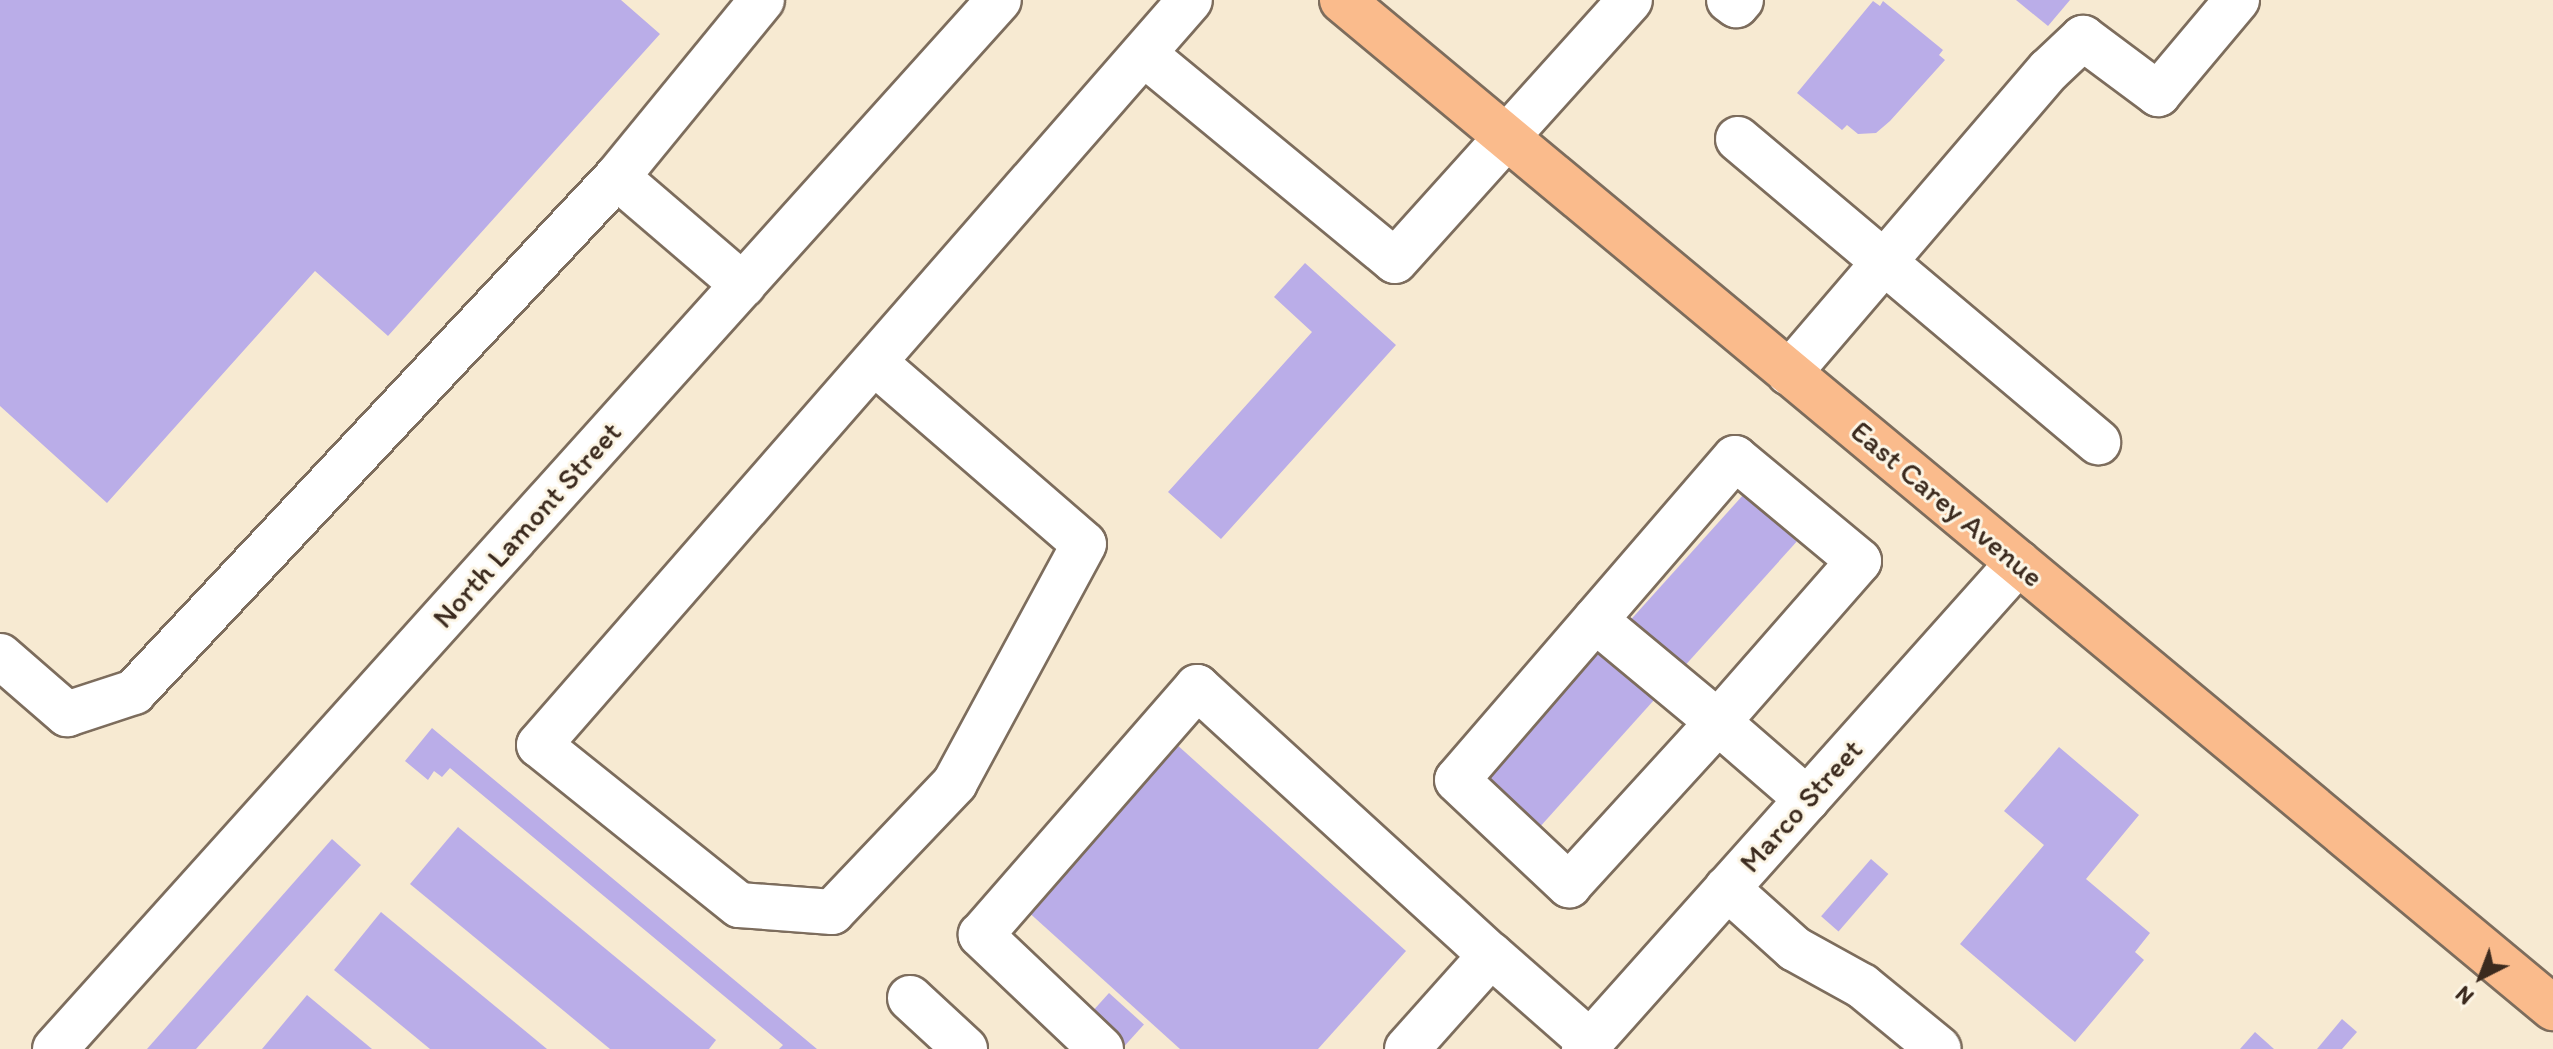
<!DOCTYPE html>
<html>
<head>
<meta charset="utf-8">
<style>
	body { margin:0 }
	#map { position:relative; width:2553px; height:1049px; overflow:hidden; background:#f7ead2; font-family:Itim,sans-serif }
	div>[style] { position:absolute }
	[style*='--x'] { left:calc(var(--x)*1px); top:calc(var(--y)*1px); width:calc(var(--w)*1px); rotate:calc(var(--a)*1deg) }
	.building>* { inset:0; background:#baade8; transform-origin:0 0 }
	.roads { filter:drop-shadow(2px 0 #7d6d5d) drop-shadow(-2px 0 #7d6d5d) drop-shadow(0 2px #7d6d5d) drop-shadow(0 -2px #7d6d5d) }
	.minor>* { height:44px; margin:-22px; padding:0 22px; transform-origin:22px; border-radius:22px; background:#fff }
	.major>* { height:44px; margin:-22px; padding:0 22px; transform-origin:22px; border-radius:22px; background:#fabb8c }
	span { translate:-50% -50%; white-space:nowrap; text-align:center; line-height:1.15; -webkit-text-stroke:6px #fcf5e5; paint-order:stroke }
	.street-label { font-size:30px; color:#3b2a1e }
	.north { position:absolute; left:2441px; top:937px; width:80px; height:80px; -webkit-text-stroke:6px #fcf5e5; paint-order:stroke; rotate:222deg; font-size:22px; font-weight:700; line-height:32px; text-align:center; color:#3b2a1e }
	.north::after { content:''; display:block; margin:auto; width:28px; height:36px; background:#3b2a1e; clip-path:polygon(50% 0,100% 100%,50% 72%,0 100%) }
</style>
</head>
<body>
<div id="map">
	<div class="building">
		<div style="clip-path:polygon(0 0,621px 0,660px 34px,388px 336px,315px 271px,107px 503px,0 406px)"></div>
		<div style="clip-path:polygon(2016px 0,2070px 0,2048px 26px)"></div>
		<div style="clip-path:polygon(1873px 1px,1880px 6px,1883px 1px,1943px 50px,1939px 55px,1945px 60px,1890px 121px,1876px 133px,1858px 134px,1847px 125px,1842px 130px,1797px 93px)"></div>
		<div style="clip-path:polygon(1305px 263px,1396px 345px,1221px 539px,1168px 492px,1312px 332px,1274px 297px)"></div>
		<div style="left:1744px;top:494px;width:71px;height:174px;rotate:42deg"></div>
		<div style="left:1600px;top:651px;width:73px;height:177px;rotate:42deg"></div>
		<div style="clip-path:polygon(432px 728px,817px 1049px,779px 1049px,783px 1045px,450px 768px,442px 777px,434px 771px,428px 780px,405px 761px)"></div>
		<div style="clip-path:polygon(1175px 743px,1406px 951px,1318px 1049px,1180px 1049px,1025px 909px)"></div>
		<div style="clip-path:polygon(2059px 747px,2139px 815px,2086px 879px,2150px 933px,2135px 952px,2144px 960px,2075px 1042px,1960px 944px,2044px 845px,2004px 811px)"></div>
		<div style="clip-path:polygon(458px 827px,716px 1040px,709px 1049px,610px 1049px,410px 884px)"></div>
		<div style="clip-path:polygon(332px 839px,361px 865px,196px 1049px,147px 1049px)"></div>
		<div style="left:1871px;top:859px;width:23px;height:76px;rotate:41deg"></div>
		<div style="clip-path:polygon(381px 912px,547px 1049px,430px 1049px,334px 970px)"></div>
		<div style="left:1109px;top:993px;width:47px;height:36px;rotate:42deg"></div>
		<div style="clip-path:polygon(307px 995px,372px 1049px,262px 1049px)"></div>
		<div style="clip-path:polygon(2342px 1019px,2357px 1032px,2342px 1049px,2317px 1049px)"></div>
		<div style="clip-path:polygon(2255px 1032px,2274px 1049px,2240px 1049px)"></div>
	</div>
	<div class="roads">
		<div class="minor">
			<div style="--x:1729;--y:0;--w:9;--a:36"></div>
			<div style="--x:1736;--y:5;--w:7;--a:-45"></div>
			<div style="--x:1144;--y:54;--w:325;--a:39.5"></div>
			<div style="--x:1395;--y:261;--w:351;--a:-48"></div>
			<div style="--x:1738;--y:139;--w:471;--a:40.1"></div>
			<div style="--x:617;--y:177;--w:229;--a:-50.7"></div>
			<div style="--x:875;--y:363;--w:276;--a:40.9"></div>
			<div style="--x:1084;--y:544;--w:272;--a:118.4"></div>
			<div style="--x:955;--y:783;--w:178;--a:133.6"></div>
			<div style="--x:832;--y:912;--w:93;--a:-175.7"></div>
			<div style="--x:739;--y:905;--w:256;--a:-141.3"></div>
			<div style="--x:539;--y:745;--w:989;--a:-48.85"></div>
			<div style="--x:1789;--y:373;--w:399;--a:-49.4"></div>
			<div style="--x:2049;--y:70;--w:47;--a:-43.3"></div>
			<div style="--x:2083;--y:38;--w:94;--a:36.7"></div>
			<div style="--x:2158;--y:94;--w:123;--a:-50"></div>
			<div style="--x:1595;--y:620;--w:160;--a:39.7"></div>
			<div style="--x:1718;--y:722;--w:214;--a:-48.8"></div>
			<div style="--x:1859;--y:561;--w:161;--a:-140.3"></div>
			<div style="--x:1735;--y:458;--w:425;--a:130.8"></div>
			<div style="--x:1457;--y:780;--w:154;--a:43.2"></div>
			<div style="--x:1569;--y:885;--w:221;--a:-47.6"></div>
			<div style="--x:1718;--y:722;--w:118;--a:40.9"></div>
			<div style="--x:0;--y:656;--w:89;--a:40.9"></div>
			<div style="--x:67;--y:714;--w:71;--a:-18.2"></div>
			<div style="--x:134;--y:692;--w:706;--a:-46.84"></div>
			<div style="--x:617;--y:177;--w:166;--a:40.6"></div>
			<div style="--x:1727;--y:888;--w:91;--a:41.9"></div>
			<div style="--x:1795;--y:949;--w:77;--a:28.9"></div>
			<div style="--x:1862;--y:986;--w:99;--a:39.3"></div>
			<div style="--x:910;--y:998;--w:75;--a:42.8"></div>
			<div style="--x:55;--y:1049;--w:1411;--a:-48.02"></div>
			<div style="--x:1101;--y:1049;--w:166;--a:-136.5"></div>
			<div style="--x:981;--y:935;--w:329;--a:-48.9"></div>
			<div style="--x:1197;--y:687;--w:398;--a:42.4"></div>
			<div style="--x:1407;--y:1049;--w:126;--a:-48.2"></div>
			<div style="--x:1491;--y:955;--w:132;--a:41.3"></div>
			<div style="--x:1584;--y:1049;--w:652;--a:-48.24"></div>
		</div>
		<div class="major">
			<div style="--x:1342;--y:0;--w:1576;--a:39.77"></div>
		</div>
	</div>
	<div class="street-label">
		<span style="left:1947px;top:504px;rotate:40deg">East Carey Avenue</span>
		<span style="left:527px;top:525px;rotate:-48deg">North Lamont Street</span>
		<span style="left:1801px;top:806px;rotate:-48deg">Marco Street</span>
	</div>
	<div class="north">N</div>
</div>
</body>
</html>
